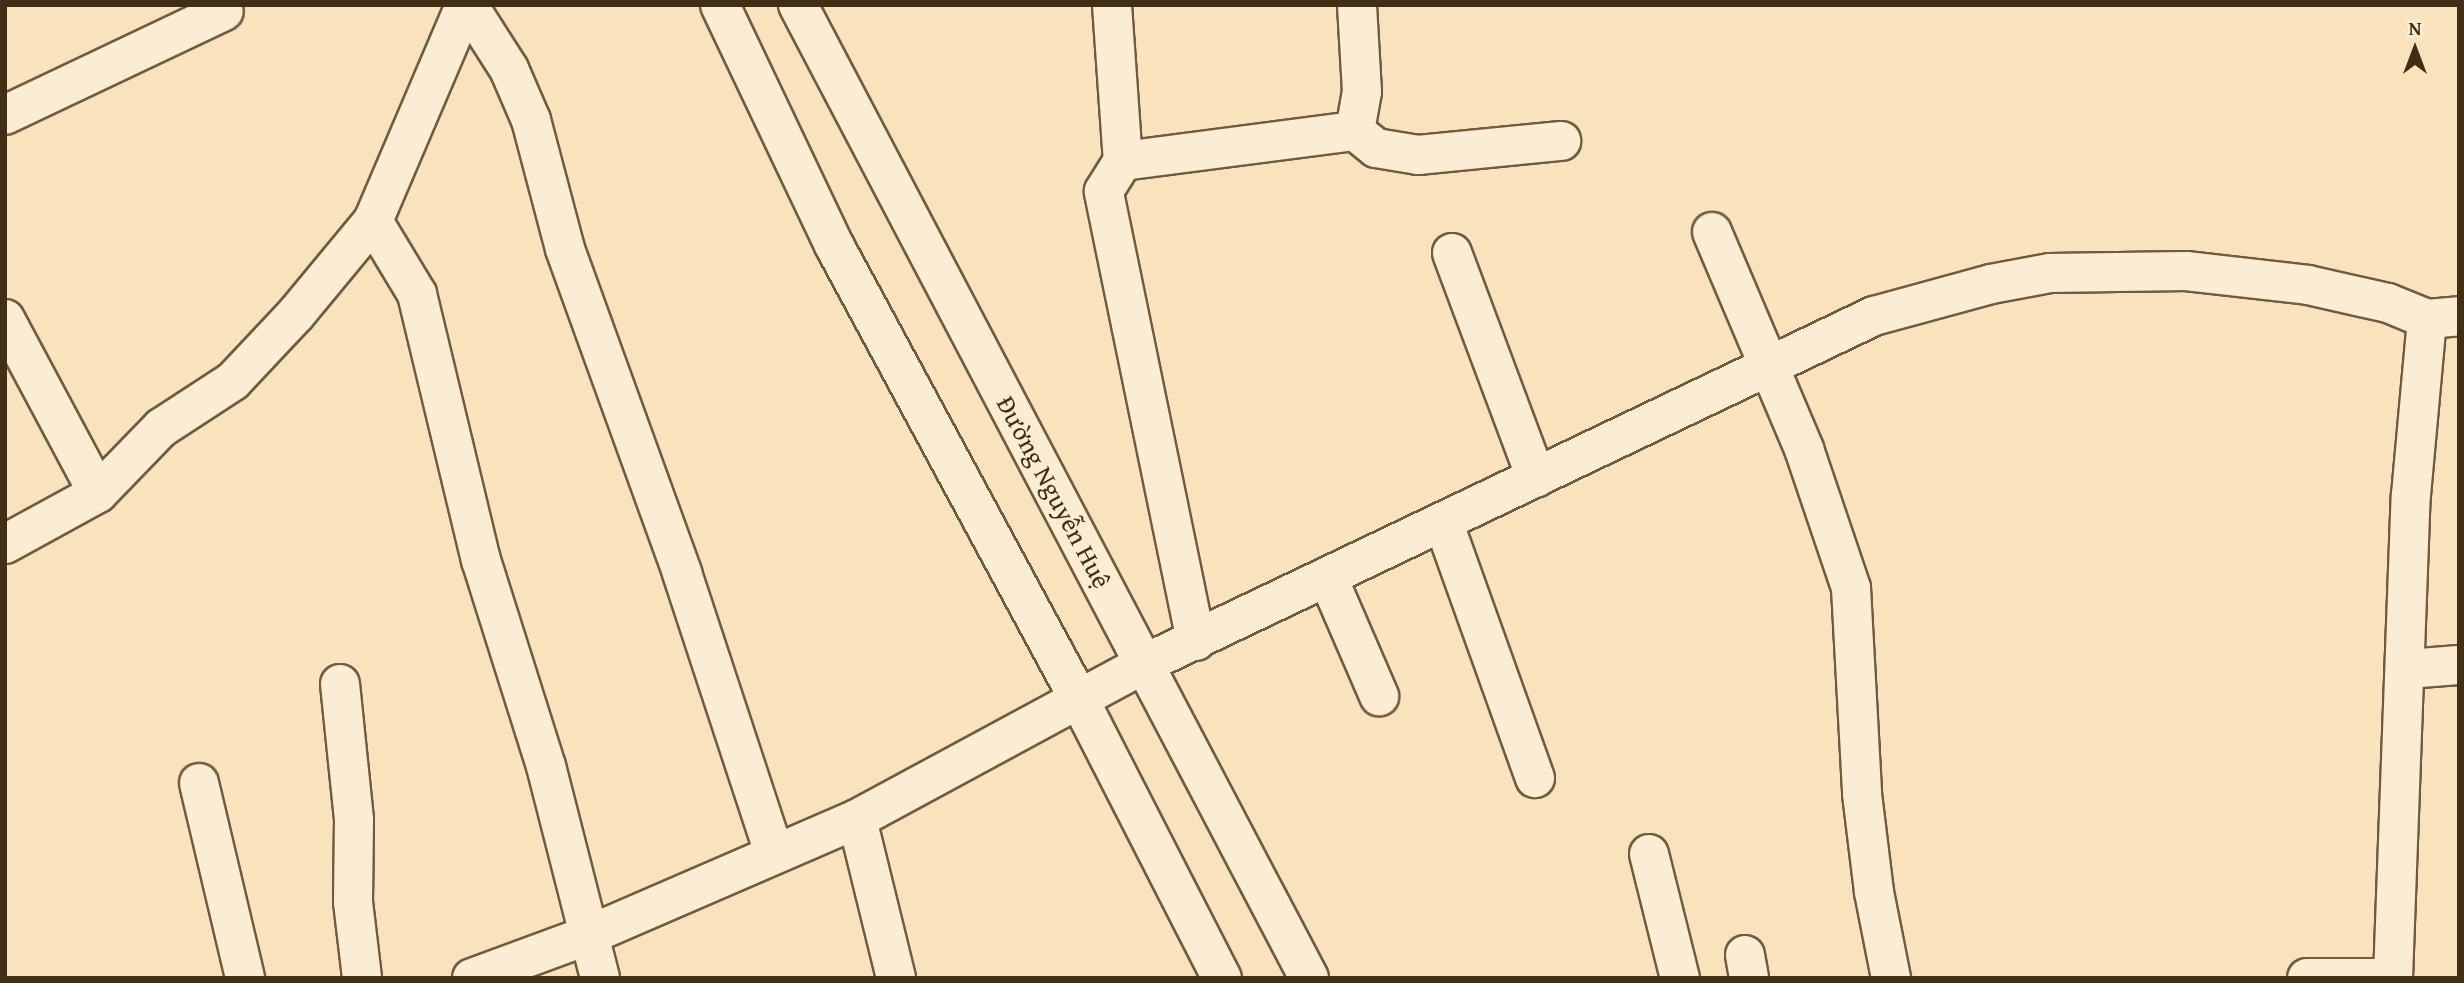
<!DOCTYPE html>
<html>
<head>
<meta charset="utf-8">
<style>
	body { margin:0 }
	#map { position:relative; width:2464px; height:983px; overflow:hidden; background:#f8e3bd; font-family:"Gentium Book Plus",serif }
	div>[style] { position:absolute }
	[style*='--x'] { left:calc(var(--x)*1px); top:calc(var(--y)*1px); width:calc(var(--w)*1px); rotate:calc(var(--a)*1deg) }
	.roads { filter:drop-shadow(2px 0 #705b3e) drop-shadow(-2px 0 #705b3e) drop-shadow(0 2px #705b3e) drop-shadow(0 -2px #705b3e) }
	.minor>* { height:38px; margin:-19px; padding:0 19px; transform-origin:19px; border-radius:19px; background:#faedd4 }
	.tertiary>* { height:38px; margin:-19px; padding:0 19px; transform-origin:19px; border-radius:19px; background:#faedd4 }
	span { translate:-50% -50%; white-space:nowrap; text-align:center; line-height:1.15; -webkit-text-stroke:5px #faedd4; paint-order:stroke }
	.street-label { font-size:26px; color:#422e14 }
	.frame { position:absolute; inset:0; border:7px solid #422e14; pointer-events:none }
	.north { position:absolute; left:2380px; top:14px; width:70px; height:70px; -webkit-text-stroke:5px #faedd4; paint-order:stroke; rotate:0deg; font-size:19px; font-weight:700; line-height:28px; text-align:center; color:#422e14 }
	.north::after { content:''; display:block; margin:auto; width:24px; height:32px; background:#422e14; clip-path:polygon(50% 0,100% 100%,50% 72%,0 100%) }
</style>
</head>
<body>
<div id="map">
	<div class="roads">
		<div class="minor">
			<div style="--x:468;--y:5;--w:76;--a:57.4"></div>
			<div style="--x:509;--y:69;--w:56;--a:66.7"></div>
			<div style="--x:531;--y:120;--w:133;--a:75.2"></div>
			<div style="--x:565;--y:249;--w:344;--a:70.1"></div>
			<div style="--x:682;--y:573;--w:295;--a:71.8"></div>
			<div style="--x:1112;--y:5;--w:156;--a:86"></div>
			<div style="--x:5;--y:115;--w:242;--a:-25.4"></div>
			<div style="--x:1355;--y:131;--w:40;--a:-80"></div>
			<div style="--x:1362;--y:92;--w:87;--a:-93.3"></div>
			<div style="--x:373;--y:221;--w:85;--a:58.9"></div>
			<div style="--x:417;--y:294;--w:274;--a:76.5"></div>
			<div style="--x:481;--y:560;--w:216;--a:72.5"></div>
			<div style="--x:546;--y:766;--w:219;--a:75.7"></div>
			<div style="--x:1712;--y:232;--w:236;--a:67"></div>
			<div style="--x:1804;--y:449;--w:147;--a:71.3"></div>
			<div style="--x:1851;--y:588;--w:206;--a:86.9"></div>
			<div style="--x:1862;--y:794;--w:99;--a:83"></div>
			<div style="--x:1874;--y:892;--w:88;--a:78.8"></div>
			<div style="--x:1452;--y:253;--w:240;--a:69.5"></div>
			<div style="--x:5;--y:319;--w:197;--a:61.9"></div>
			<div style="--x:1444;--y:524;--w:270;--a:70.3"></div>
			<div style="--x:1328;--y:578;--w:129;--a:66.6"></div>
			<div style="--x:1196;--y:641;--w:459;--a:-101.6"></div>
			<div style="--x:1104;--y:191;--w:36;--a:-58"></div>
			<div style="--x:1123;--y:161;--w:234;--a:-7.4"></div>
			<div style="--x:1355;--y:131;--w:27;--a:39"></div>
			<div style="--x:1376;--y:148;--w:43;--a:9.5"></div>
			<div style="--x:1418;--y:155;--w:144;--a:-5.6"></div>
			<div style="--x:1144;--y:664;--w:809;--a:-25.49"></div>
			<div style="--x:1874;--y:316;--w:121;--a:-15.3"></div>
			<div style="--x:1991;--y:284;--w:60;--a:-10.6"></div>
			<div style="--x:2050;--y:273;--w:136;--a:-0.8"></div>
			<div style="--x:2186;--y:271;--w:123;--a:6.5"></div>
			<div style="--x:2308;--y:285;--w:82;--a:12.7"></div>
			<div style="--x:2388;--y:303;--w:42;--a:22.3"></div>
			<div style="--x:2427;--y:319;--w:32;--a:-5"></div>
			<div style="--x:2407;--y:669;--w:52;--a:-4.4"></div>
			<div style="--x:340;--y:684;--w:137;--a:84.1"></div>
			<div style="--x:354;--y:820;--w:82;--a:90.7"></div>
			<div style="--x:353;--y:902;--w:77;--a:83.2"></div>
			<div style="--x:199;--y:783;--w:200;--a:76.7"></div>
			<div style="--x:857;--y:819;--w:164;--a:76.2"></div>
			<div style="--x:1649;--y:854;--w:128;--a:76"></div>
			<div style="--x:1745;--y:955;--w:23;--a:80"></div>
			<div style="--x:472;--y:978;--w:125;--a:-20.2"></div>
			<div style="--x:589;--y:935;--w:292;--a:-23.4"></div>
			<div style="--x:857;--y:819;--w:252;--a:-28.4"></div>
			<div style="--x:2307;--y:978;--w:75;--a:0"></div>
			<div style="--x:2393;--y:978;--w:483;--a:-87.9"></div>
			<div style="--x:2411;--y:495;--w:177;--a:-84.8"></div>
		</div>
		<div class="tertiary">
			<div style="--x:720;--y:5;--w:266;--a:64.6"></div>
			<div style="--x:834;--y:245;--w:516;--a:61.65"></div>
			<div style="--x:1079;--y:699;--w:314;--a:62.9"></div>
			<div style="--x:798;--y:5;--w:1099;--a:62.29"></div>
			<div style="--x:5;--y:544;--w:106;--a:-28.7"></div>
			<div style="--x:98;--y:493;--w:91;--a:-45.9"></div>
			<div style="--x:161;--y:428;--w:86;--a:-33.1"></div>
			<div style="--x:233;--y:381;--w:92;--a:-46.8"></div>
			<div style="--x:296;--y:314;--w:121;--a:-50.4"></div>
			<div style="--x:373;--y:221;--w:235;--a:-66.9"></div>
			<div style="--x:1079;--y:699;--w:74;--a:-28.3"></div>
		</div>
	</div>
	<div class="street-label">
		<span style="left:1054px;top:492px;rotate:62deg">Đường Nguyễn Huệ</span>
	</div>
	<div class="frame"></div>
	<div class="north">N</div>
</div>
</body>
</html>
